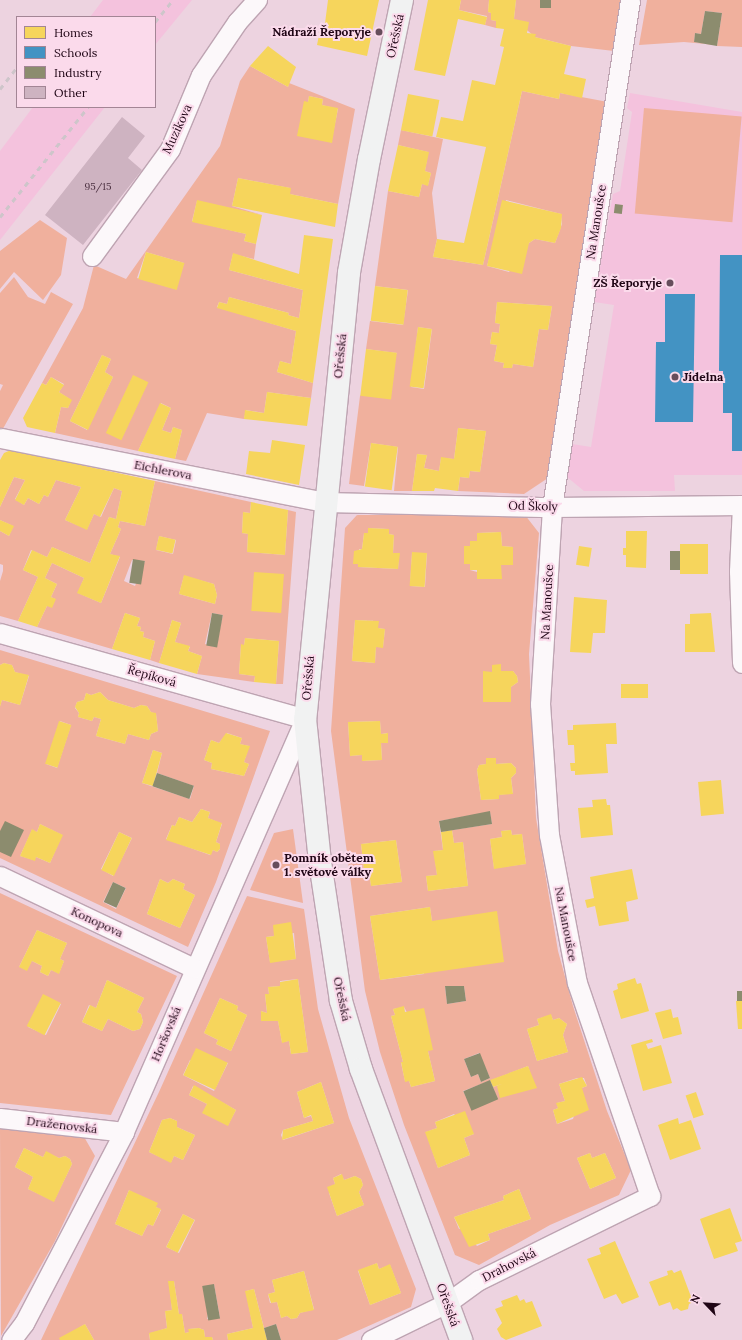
<!DOCTYPE html>
<html>
<head>
<meta charset="utf-8">
<style>
	body { margin:0 }
	#map { position:relative; width:742px; height:1340px; overflow:hidden; background:#edd3e0; font-family:Lora,serif }
	div>[style] { position:absolute }
	[style*='--x'] { left:calc(var(--x)*1px); top:calc(var(--y)*1px); width:calc(var(--w)*1px); rotate:calc(var(--a)*1deg) }
	.built>* { inset:0; background:#f4c2dd }
	.green>* { inset:0; background:#f0b09d; transform-origin:0 0 }
	.homes>* { inset:0; background:#f6d55c; transform-origin:0 0 }
	.schools>* { inset:0; background:#4393c3 }
	.industry>* { inset:0; background:#8c8c6e; transform-origin:0 0 }
	.building>* { inset:0; background:#ceb3c1 }
	.roads { filter:drop-shadow(1px 0 #bea4b2) drop-shadow(-1px 0 #bea4b2) drop-shadow(0 1px #bea4b2) drop-shadow(0 -1px #bea4b2) }
	.street>* { height:19px; margin:-9.5px; padding:0 9.5px; transform-origin:9.5px; border-radius:9.5px; background:#fcf8fa }
	.secondary>* { height:22px; margin:-11px; padding:0 11px; transform-origin:11px; border-radius:11px; background:#f1f2f2 }
	.rail>* { height:3px; margin-top:-1.5px; transform-origin:0; background:repeating-linear-gradient(90deg,#cec5ca 0 5px,transparent 0 10px) }
	.dots>* { width:11px; height:11px; translate:-50% -50%; box-sizing:border-box; border:2px solid #fbdaeb; border-radius:50% }
	span { translate:-50% -50%; white-space:nowrap; text-align:center; line-height:1.15; -webkit-text-stroke:4px #fbdaeb; paint-order:stroke }
	.number-label { font-size:10px; color:#4b3040 }
	.number-label span { -webkit-text-stroke-width:0 }
	.poi-label { font-size:12px; color:#1f0515; font-weight:700 }
	.right { translate:-100% -50%; text-align:right }
	.left { translate:0 -50%; text-align:left }
	.street-label { font-size:12px; color:#1f0515 }
	.legend { position:absolute; left:16px; top:16px; width:140px; height:92px; box-sizing:border-box; background:#fbdaeb; border:1px solid #a38595; margin:0; padding:5px 7px; list-style:none; font-size:12px; color:#1f0515 }
	.legend li { display:flex; align-items:center; gap:8px; height:20px }
	.legend b { width:20px; border:1px solid #a38595 }
	.north { position:absolute; left:686px; top:1284px; width:40px; height:40px; -webkit-text-stroke:3px #fbdaeb; paint-order:stroke; rotate:295deg; font-size:11px; font-weight:700; line-height:16px; text-align:center; color:#1f0515 }
	.north::after { content:''; display:block; margin:auto; width:14px; height:18px; background:#1f0515; clip-path:polygon(50% 0,100% 100%,50% 72%,0 100%) }
</style>
</head>
<body>
<div id="map">
	<div class="built">
		<div style="clip-path:polygon(103px 0,192px 0,155px 45px,155px 17px,90px 17px)"></div>
		<div style="clip-path:polygon(630px 93px,742px 112px,742px 475px,674px 475px,675px 491px,584px 491px,567px 477px,572px 444px,591px 447px,614px 305px,594px 302px,613px 194px,620px 191px,632px 112px,627px 108px)"></div>
		<div style="clip-path:polygon(33px 107px,105px 107px,0 240px,0 151px)"></div>
	</div>
	<div class="green">
		<div style="clip-path:polygon(461px 0,489px 0,488px 12px,491px 13px,491px 20px,496px 21px,496px 28px,485px 25px,487px 16px,459px 10px)"></div>
		<div style="clip-path:polygon(516px 0,540px 0,540px 8px,551px 8px,551px 0,621px 0,614px 51px,571px 46px,535px 37px,514px 19px)"></div>
		<div style="clip-path:polygon(647px 0,742px 0,742px 47px,717px 46px,722px 13px,705px 11px,701px 34px,695px 33px,694px 42px,716px 45px,684px 42px,639px 45px)"></div>
		<div style="clip-path:polygon(evenodd,250px 66px,288px 87px,289px 83px,355px 109px,338px 204px,290px 194px,290px 188px,238px 178px,232px 206px,262px 215px,197px 201px,192px 221px,246px 234px,244px 241px,256px 244px,254px 259px,233px 254px,229px 270px,303px 290px,299px 318px,288px 315px,289px 313px,229px 297px,227px 304px,219px 302px,217px 307px,296px 331px,291px 364px,280px 361px,277px 372px,313px 383px,311px 398px,267px 392px,264px 413px,246px 410px,244px 419px,207px 413px,186px 461px,175px 459px,182px 430px,173px 427px,171px 433px,162px 430px,171px 408px,161px 403px,138px 451px,55px 433px,61px 407px,68px 408px,71px 400px,59px 392px,64px 384px,51px 377px,46px 385px,42px 383px,83px 308px,94px 265px,126px 279px,220px 146px,240px 81px,250px 66px,309px 96px,323px 99px,322px 105px,338px 109px,331px 143px,308px 102px,309px 96px,250px 66px,146px 252px,184px 263px,176px 289px,137px 278px,146px 252px,250px 66px,102px 355px,111px 359px,105px 372px,113px 377px,87px 430px,70px 421px,102px 355px)"></div>
		<div style="clip-path:polygon(evenodd,522px 91px,559px 99px,560px 93px,608px 102px,548px 478px,524px 494px,458px 491px,460px 477px,469px 478px,470px 471px,480px 472px,486px 431px,458px 428px,454px 459px,441px 458px,439px 471px,424px 468px,427px 455px,417px 454px,412px 491px,394px 491px,398px 447px,371px 443px,364px 486px,349px 484px,360px 396px,397px 353px,366px 349px,370px 321px,403px 325px,408px 290px,375px 286px,388px 191px,419px 197px,422px 184px,428px 185px,431px 173px,425px 171px,428px 152px,398px 145px,401px 130px,443px 139px,432px 193px,437px 239px,433px 257px,483px 265px,522px 91px,506px 200px,561px 214px,562px 224px,555px 243px,535px 239px,529px 243px,509px 272px,487px 266px,506px 200px,522px 91px,497px 302px,552px 306px,548px 330px,539px 329px,533px 367px,513px 364px,512px 368px,503px 368px,504px 363px,494px 361px,497px 345px,490px 344px,492px 332px,499px 333px,500px 324px,495px 323px,497px 302px,522px 91px,418px 327px,432px 329px,424px 389px,411px 387px,418px 327px)"></div>
		<div style="left:644px;top:108px;width:98px;height:106px;rotate:5deg"></div>
		<div style="clip-path:polygon(40px 220px,67px 238px,61px 275px,43px 300px,14px 272px,0 289px,0 251px)"></div>
		<div style="clip-path:polygon(14px 277px,28px 297px,45px 304px,51px 292px,73px 304px,0 434px,0 391px,3px 385px,0 384px,0 293px)"></div>
		<div style="clip-path:polygon(14px 477px,25px 480px,15px 499px,24px 505px,28px 498px,39px 504px,44px 495px,48px 497px,56px 480px,81px 487px,65px 520px,87px 529px,94px 514px,101px 517px,114px 488px,122px 491px,116px 519px,109px 517px,90px 563px,52px 547px,47px 557px,31px 550px,23px 570px,38px 577px,18px 621px,0 616px,0 581px,3px 571px,3px 565px,0 564px,0 531px,9px 536px,13px 526px,0 520px,0 507px)"></div>
		<div style="clip-path:polygon(evenodd,155px 481px,251px 502px,250px 513px,243px 512px,242px 533px,248px 534px,247px 552px,285px 555px,288px 510px,296px 512px,283px 684px,276px 684px,279px 641px,245px 638px,244px 645px,241px 645px,239px 674px,255px 676px,254px 682px,197px 674px,202px 656px,188px 651px,190px 647px,175px 642px,181px 623px,172px 620px,159px 663px,150px 660px,155px 641px,143px 637px,144px 632px,140px 631px,141px 627px,137px 626px,140px 618px,125px 613px,112px 649px,37px 627px,47px 606px,55px 599px,51px 597px,57px 584px,45px 578px,52px 563px,84px 578px,78px 593px,101px 603px,120px 557px,110px 554px,121px 529px,118px 527px,120px 521px,145px 526px,155px 481px,159px 536px,176px 540px,173px 554px,156px 550px,159px 536px,155px 481px,132px 560px,145px 561px,135px 586px,124px 581px,132px 560px,155px 481px,184px 576px,214px 584px,217px 595px,215px 604px,179px 594px,184px 576px,155px 481px,212px 613px,223px 615px,215px 647px,205px 644px,212px 613px)"></div>
		<div style="clip-path:polygon(evenodd,357px 515px,525px 515px,539px 533px,529px 654px,536px 818px,558px 951px,573px 1006px,607px 1111px,631px 1170px,619px 1195px,550px 1225px,479px 1265px,455px 1255px,404px 1125px,380px 1052px,365px 991px,331px 731px,345px 528px,357px 515px,368px 528px,389px 529px,389px 534px,394px 535px,393px 553px,399px 554px,398px 569px,358px 567px,359px 549px,362px 549px,364px 533px,368px 533px,368px 528px,357px 515px,501px 532px,502px 546px,513px 547px,513px 565px,501px 565px,501px 579px,470px 570px,470px 564px,464px 564px,464px 547px,470px 546px,470px 541px,477px 541px,477px 533px,501px 532px,357px 515px,412px 553px,427px 553px,425px 587px,410px 586px,412px 553px,357px 515px,355px 620px,378px 621px,378px 628px,385px 629px,383px 647px,376px 647px,375px 663px,352px 661px,355px 620px,357px 515px,492px 665px,501px 665px,501px 671px,513px 671px,517px 676px,518px 682px,511px 687px,511px 702px,483px 702px,484px 672px,492px 672px,492px 665px,357px 515px,380px 721px,381px 734px,387px 733px,388px 743px,381px 743px,382px 760px,363px 761px,362px 755px,350px 756px,348px 722px,380px 721px,357px 515px,486px 758px,496px 758px,496px 764px,511px 763px,516px 768px,516px 773px,511px 778px,513px 793px,499px 795px,499px 799px,481px 800px,477px 770px,479px 765px,486px 764px,486px 758px,357px 515px,490px 812px,492px 824px,452px 830px,454px 843px,463px 842px,468px 886px,428px 891px,426px 876px,437px 875px,434px 851px,443px 850px,439px 821px,490px 812px,357px 515px,511px 830px,512px 835px,522px 834px,526px 864px,494px 868px,490px 839px,502px 837px,501px 831px,511px 830px,357px 515px,396px 840px,402px 882px,371px 886px,370px 879px,365px 879px,361px 844px,396px 840px,357px 515px,430px 907px,432px 921px,424px 974px,380px 980px,370px 916px,430px 907px,357px 515px,464px 986px,466px 1001px,447px 1004px,445px 987px,464px 986px,357px 515px,404px 1007px,428px 1051px,435px 1081px,411px 1087px,409px 1081px,405px 1081px,401px 1063px,403px 1062px,391px 1016px,395px 1015px,393px 1009px,404px 1007px,357px 515px,551px 1015px,553px 1020px,559px 1018px,567px 1024px,563px 1035px,568px 1052px,537px 1061px,527px 1029px,539px 1025px,537px 1019px,551px 1015px,357px 515px,479px 1053px,490px 1078px,481px 1082px,478px 1074px,471px 1077px,464px 1059px,479px 1053px,357px 515px,528px 1066px,531px 1076px,493px 1087px,497px 1099px,472px 1109px,463px 1091px,528px 1066px,357px 515px,577px 1078px,584px 1078px,587px 1086px,582px 1088px,573px 1119px,557px 1124px,553px 1110px,558px 1108px,557px 1103px,565px 1101px,559px 1084px,577px 1078px,357px 515px,454px 1114px,474px 1134px,464px 1138px,470px 1155px,438px 1168px,426px 1132px,437px 1128px,435px 1122px,454px 1114px,357px 515px,590px 1153px,592px 1158px,605px 1153px,616px 1178px,590px 1189px,577px 1158px,590px 1153px,357px 515px,519px 1189px,531px 1219px,488px 1234px,490px 1240px,477px 1246px,462px 1228px,459px 1229px,454px 1217px,504px 1200px,503px 1196px,519px 1189px)"></div>
		<div style="clip-path:polygon(evenodd,0 650px,270px 731px,216px 882px,188px 947px,0 858px,0 706px,2px 700px,20px 705px,29px 676px,15px 672px,12px 665px,4px 663px,0 665px,0 650px,100px 692px,108px 700px,134px 708px,141px 705px,147px 706px,151px 712px,156px 714px,158px 731px,151px 734px,149px 740px,128px 734px,125px 744px,96px 736px,101px 719px,94px 717px,92px 721px,78px 717px,79px 713px,75px 708px,77px 702px,84px 700px,86px 693px,91px 695px,100px 692px,0 650px,60px 721px,71px 725px,57px 768px,46px 764px,60px 721px,0 650px,227px 733px,242px 738px,240px 744px,249px 746px,244px 762px,249px 764px,244px 776px,211px 769px,212px 763px,204px 760px,211px 740px,219px 743px,227px 733px,0 650px,153px 750px,162px 753px,157px 773px,194px 786px,190px 799px,142px 783px,153px 750px,0 650px,201px 809px,210px 812px,208px 818px,222px 824px,216px 842px,220px 844px,220px 849px,217px 852px,213px 850px,210px 855px,166px 839px,172px 825px,175px 826px,179px 817px,192px 822px,201px 809px,0 650px,40px 824px,62px 835px,50px 863px,36px 857px,34px 860px,20px 856px,32px 830px,37px 832px,40px 824px,0 650px,119px 832px,132px 838px,113px 876px,101px 869px,119px 832px,0 650px,160px 879px,168px 883px,173px 879px,185px 884px,183px 889px,195px 895px,180px 928px,147px 914px,160px 879px,0 650px,113px 882px,126px 888px,116px 909px,103px 902px,113px 882px)"></div>
		<div style="clip-path:polygon(293px 829px,303px 903px,250px 890px,274px 833px)"></div>
		<div style="clip-path:polygon(evenodd,0 893px,177px 976px,111px 1115px,0 1103px,0 893px,37px 930px,67px 943px,60px 959px,64px 961px,59px 973px,51px 970px,48px 976px,40px 972px,42px 966px,32px 961px,19px 967px,37px 930px,0 893px,107px 980px,144px 998px,137px 1012px,141px 1014px,143px 1022px,140px 1029px,133px 1031px,108px 1019px,102px 1031px,82px 1022px,89px 1005px,96px 1008px,107px 980px,0 893px,43px 995px,61px 1004px,46px 1035px,28px 1027px,43px 995px)"></div>
		<div style="clip-path:polygon(evenodd,247px 896px,304px 909px,318px 1009px,349px 1118px,416px 1289px,411px 1307px,337px 1340px,281px 1340px,276px 1324px,264px 1328px,254px 1289px,246px 1291px,253px 1328px,227px 1334px,228px 1340px,213px 1340px,212px 1337px,205px 1337px,204px 1330px,199px 1328px,189px 1329px,189px 1332px,185px 1333px,182px 1314px,179px 1314px,174px 1281px,169px 1281px,172px 1310px,165px 1311px,167px 1328px,149px 1334px,150px 1340px,94px 1340px,85px 1324px,60px 1340px,41px 1340px,159px 1092px,247px 896px,294px 933px,296px 959px,270px 962px,266px 937px,294px 933px,247px 896px,298px 979px,308px 1052px,291px 1054px,289px 1041px,282px 1042px,278px 1021px,261px 1020px,261px 1011px,267px 1013px,265px 994px,269px 994px,268px 987px,280px 986px,280px 981px,298px 979px,247px 896px,220px 998px,238px 1006px,237px 1010px,247px 1015px,231px 1051px,216px 1044px,218px 1040px,204px 1033px,220px 998px,247px 896px,190px 1060px,228px 1063px,214px 1091px,183px 1075px,190px 1060px,247px 896px,321px 1082px,334px 1123px,283px 1140px,281px 1135px,283px 1130px,313px 1121px,311px 1116px,304px 1118px,297px 1092px,321px 1082px,247px 896px,193px 1086px,236px 1110px,228px 1125px,203px 1113px,207px 1104px,189px 1095px,193px 1086px,247px 896px,170px 1118px,177px 1121px,177px 1127px,195px 1135px,183px 1160px,174px 1156px,171px 1162px,149px 1152px,162px 1120px,170px 1118px,247px 896px,341px 1174px,344px 1180px,355px 1176px,361px 1179px,363px 1185px,359px 1192px,364px 1205px,337px 1216px,329px 1193px,335px 1184px,333px 1178px,341px 1174px,247px 896px,129px 1190px,161px 1210px,153px 1226px,148px 1224px,142px 1236px,115px 1224px,129px 1190px,247px 896px,183px 1214px,195px 1220px,179px 1253px,166px 1247px,183px 1214px,247px 896px,377px 1263px,379px 1269px,390px 1265px,401px 1293px,370px 1305px,358px 1271px,377px 1263px,247px 896px,304px 1271px,314px 1309px,300px 1313px,297px 1318px,291px 1319px,287px 1316px,281px 1318px,277px 1302px,270px 1303px,268px 1294px,275px 1292px,272px 1280px,304px 1271px,247px 896px,214px 1284px,220px 1318px,207px 1319px,214px 1284px)"></div>
		<div style="clip-path:polygon(evenodd,0 1128px,83px 1135px,95px 1156px,55px 1241px,1px 1336px,0 1128px,24px 1148px,43px 1157px,46px 1152px,59px 1158px,65px 1156px,70px 1159px,72px 1164px,54px 1201px,28px 1189px,33px 1177px,15px 1167px,24px 1148px)"></div>
	</div>
	<div class="homes">
		<div style="clip-path:polygon(328px 0,379px 0,367px 56px,317px 45px,320px 30px,324px 31px)"></div>
		<div style="clip-path:polygon(428px 0,461px 0,459px 10px,487px 17px,485px 25px,458px 19px,445px 76px,414px 70px)"></div>
		<div style="clip-path:polygon(489px 0,516px 0,514px 19px,529px 22px,527px 33px,536px 34px,535px 37px,571px 46px,564px 74px,586px 79px,582px 98px,560px 93px,559px 99px,522px 91px,483px 265px,433px 257px,437px 239px,464px 243px,486px 147px,436px 137px,441px 117px,463px 121px,472px 80px,495px 85px,504px 47px,500px 46px,504px 29px,496px 28px,496px 21px,491px 20px,491px 13px,488px 12px)"></div>
		<div style="clip-path:polygon(268px 46px,296px 67px,288px 87px,250px 66px)"></div>
		<div style="left:408px;top:94px;width:32px;height:37px;rotate:11deg"></div>
		<div style="clip-path:polygon(309px 96px,323px 99px,322px 105px,338px 108px,332px 143px,297px 136px,304px 101px,308px 102px)"></div>
		<div style="clip-path:polygon(398px 145px,429px 152px,425px 171px,431px 173px,428px 186px,422px 184px,419px 197px,388px 191px)"></div>
		<div style="clip-path:polygon(238px 178px,291px 188px,290px 194px,338px 204px,335px 227px,232px 206px)"></div>
		<div style="clip-path:polygon(197px 200px,262px 215px,256px 244px,244px 241px,246px 234px,192px 222px)"></div>
		<div style="clip-path:polygon(502px 200px,562px 214px,561px 228px,555px 243px,535px 239px,529px 243px,522px 274px,487px 266px)"></div>
		<div style="clip-path:polygon(304px 235px,333px 239px,313px 383px,277px 372px,280px 361px,291px 364px,296px 331px,217px 308px,219px 302px,227px 304px,229px 297px,289px 313px,288px 315px,299px 318px,303px 290px,229px 270px,233px 253px,299px 274px)"></div>
		<div style="left:146px;top:252px;width:40px;height:28px;rotate:16deg"></div>
		<div style="left:375px;top:286px;width:33px;height:35px;rotate:7deg"></div>
		<div style="clip-path:polygon(497px 302px,552px 306px,548px 330px,539px 329px,533px 367px,513px 364px,512px 368px,503px 368px,504px 363px,494px 361px,497px 345px,490px 344px,492px 332px,499px 333px,500px 324px,495px 323px)"></div>
		<div style="left:418px;top:327px;width:14px;height:60px;rotate:8deg"></div>
		<div style="left:366px;top:349px;width:31px;height:47px;rotate:7deg"></div>
		<div style="clip-path:polygon(102px 355px,111px 359px,105px 372px,113px 377px,88px 430px,70px 421px)"></div>
		<div style="left:133px;top:375px;width:17px;height:64px;rotate:25deg"></div>
		<div style="clip-path:polygon(51px 377px,64px 385px,59px 392px,72px 400px,68px 408px,61px 407px,55px 433px,27px 427px,23px 418px,42px 383px,46px 385px)"></div>
		<div style="clip-path:polygon(267px 392px,311px 398px,307px 426px,244px 419px,245px 410px,264px 413px)"></div>
		<div style="clip-path:polygon(160px 403px,171px 408px,162px 430px,171px 433px,173px 427px,182px 430px,175px 459px,138px 451px)"></div>
		<div style="clip-path:polygon(458px 428px,486px 431px,480px 472px,470px 471px,469px 478px,460px 477px,458px 491px,435px 488px,434px 491px,412px 491px,417px 454px,427px 455px,424px 468px,439px 471px,441px 457px,454px 459px)"></div>
		<div style="clip-path:polygon(272px 440px,305px 445px,299px 485px,246px 474px,249px 451px,270px 453px)"></div>
		<div style="left:371px;top:443px;width:27px;height:44px;rotate:8deg"></div>
		<div style="clip-path:polygon(11px 450px,155px 481px,145px 526px,120px 521px,118px 527px,121px 529px,110px 554px,120px 556px,101px 603px,77px 593px,84px 578px,52px 563px,45px 578px,57px 584px,51px 597px,56px 599px,52px 608px,47px 606px,37px 627px,18px 621px,38px 577px,23px 570px,32px 550px,47px 557px,52px 547px,90px 563px,109px 517px,116px 519px,122px 491px,114px 488px,100px 517px,94px 514px,87px 530px,65px 520px,81px 487px,56px 480px,48px 497px,44px 495px,39px 504px,28px 498px,24px 505px,15px 500px,25px 480px,14px 477px,0 507px,0 460px,4px 453px)"></div>
		<div style="clip-path:polygon(251px 502px,288px 510px,285px 555px,247px 552px,248px 534px,242px 533px,243px 512px,250px 513px)"></div>
		<div style="clip-path:polygon(0 520px,14px 526px,9px 536px,0 531px)"></div>
		<div style="clip-path:polygon(368px 528px,389px 529px,389px 534px,394px 535px,393px 553px,400px 553px,398px 569px,358px 567px,358px 564px,353px 564px,354px 551px,362px 549px,364px 533px,368px 533px)"></div>
		<div style="clip-path:polygon(626px 531px,647px 531px,646px 568px,626px 567px,626px 555px,623px 555px,623px 548px,626px 548px)"></div>
		<div style="clip-path:polygon(501px 532px,502px 546px,513px 547px,513px 565px,501px 565px,502px 579px,477px 579px,477px 570px,470px 570px,470px 564px,464px 564px,464px 546px,470px 546px,470px 541px,477px 541px,477px 533px)"></div>
		<div style="left:159px;top:536px;width:17px;height:14px;rotate:13deg"></div>
		<div style="left:680px;top:544px;width:28px;height:30px"></div>
		<div style="left:579px;top:546px;width:13px;height:19px;rotate:9deg"></div>
		<div style="left:412px;top:552px;width:15px;height:34px;rotate:4deg"></div>
		<div style="left:254px;top:572px;width:30px;height:39px;rotate:4deg"></div>
		<div style="clip-path:polygon(184px 575px,214px 584px,217px 595px,215px 604px,179px 594px)"></div>
		<div style="clip-path:polygon(574px 597px,607px 600px,605px 633px,593px 633px,591px 653px,570px 652px)"></div>
		<div style="clip-path:polygon(125px 613px,140px 618px,137px 626px,141px 627px,140px 631px,144px 632px,143px 637px,155px 641px,150px 660px,112px 649px)"></div>
		<div style="clip-path:polygon(711px 613px,715px 652px,685px 652px,685px 624px,690px 624px,690px 614px)"></div>
		<div style="clip-path:polygon(172px 620px,181px 623px,175px 642px,190px 646px,188px 651px,202px 656px,197px 674px,159px 663px)"></div>
		<div style="clip-path:polygon(355px 620px,379px 621px,378px 628px,385px 629px,383px 648px,376px 647px,375px 663px,352px 661px)"></div>
		<div style="clip-path:polygon(245px 638px,279px 641px,276px 684px,254px 682px,255px 676px,239px 674px,241px 644px,244px 645px)"></div>
		<div style="clip-path:polygon(4px 663px,12px 665px,15px 672px,29px 675px,20px 705px,2px 700px,0 707px,0 665px)"></div>
		<div style="clip-path:polygon(501px 664px,501px 671px,513px 671px,517px 676px,518px 682px,511px 687px,511px 702px,483px 702px,483px 671px,492px 672px,492px 665px)"></div>
		<div style="left:648px;top:684px;width:14px;height:27px;rotate:90deg"></div>
		<div style="clip-path:polygon(100px 692px,108px 700px,134px 708px,141px 705px,147px 706px,151px 712px,156px 713px,158px 731px,151px 734px,149px 740px,128px 734px,125px 744px,96px 736px,101px 719px,94px 717px,92px 721px,78px 717px,79px 713px,75px 707px,77px 702px,84px 700px,86px 693px,91px 695px)"></div>
		<div style="left:59px;top:721px;width:13px;height:45px;rotate:18deg"></div>
		<div style="clip-path:polygon(380px 721px,381px 734px,388px 733px,388px 743px,381px 743px,382px 760px,362px 761px,362px 755px,350px 756px,348px 722px)"></div>
		<div style="clip-path:polygon(616px 723px,617px 744px,606px 744px,608px 773px,575px 775px,575px 771px,571px 771px,570px 763px,575px 763px,574px 745px,568px 745px,567px 730px,573px 730px,573px 725px)"></div>
		<div style="clip-path:polygon(226px 733px,242px 738px,240px 744px,250px 746px,244px 762px,249px 764px,244px 776px,211px 769px,212px 763px,204px 760px,211px 740px,219px 743px)"></div>
		<div style="clip-path:polygon(153px 750px,162px 753px,153px 786px,142px 783px)"></div>
		<div style="clip-path:polygon(486px 758px,496px 758px,496px 764px,511px 763px,516px 768px,516px 773px,511px 778px,513px 794px,499px 795px,499px 799px,481px 800px,477px 770px,479px 765px,486px 764px)"></div>
		<div style="left:721px;top:780px;width:34px;height:23px;rotate:85deg"></div>
		<div style="clip-path:polygon(606px 799px,607px 805px,610px 805px,613px 835px,581px 838px,578px 808px,593px 807px,592px 800px)"></div>
		<div style="clip-path:polygon(201px 809px,210px 812px,208px 818px,222px 823px,216px 842px,220px 844px,220px 849px,217px 852px,213px 850px,211px 855px,166px 840px,172px 825px,175px 826px,179px 817px,192px 822px)"></div>
		<div style="clip-path:polygon(40px 824px,63px 835px,50px 863px,36px 857px,35px 861px,20px 856px,32px 829px,37px 832px)"></div>
		<div style="clip-path:polygon(452px 830px,454px 843px,463px 842px,468px 886px,428px 891px,426px 876px,437px 875px,433px 851px,443px 850px,441px 832px)"></div>
		<div style="clip-path:polygon(511px 830px,512px 835px,522px 834px,526px 864px,494px 869px,490px 839px,502px 837px,501px 831px)"></div>
		<div style="left:119px;top:832px;width:14px;height:42px;rotate:25deg"></div>
		<div style="clip-path:polygon(396px 840px,402px 882px,371px 886px,370px 879px,365px 879px,361px 844px)"></div>
		<div style="clip-path:polygon(632px 869px,638px 899px,626px 902px,629px 921px,599px 926px,595px 906px,587px 908px,585px 900px,594px 898px,590px 877px)"></div>
		<div style="clip-path:polygon(160px 879px,168px 883px,173px 879px,185px 884px,183px 889px,195px 895px,180px 928px,147px 914px)"></div>
		<div style="clip-path:polygon(430px 907px,432px 921px,497px 911px,504px 962px,380px 980px,370px 916px)"></div>
		<div style="clip-path:polygon(291px 922px,296px 959px,270px 963px,266px 937px,274px 936px,273px 925px)"></div>
		<div style="clip-path:polygon(37px 930px,67px 943px,60px 959px,64px 961px,59px 974px,51px 970px,48px 976px,40px 972px,42px 966px,32px 961px,27px 971px,19px 967px)"></div>
		<div style="clip-path:polygon(635px 978px,637px 984px,641px 983px,649px 1011px,621px 1019px,613px 991px,618px 989px,617px 984px)"></div>
		<div style="clip-path:polygon(298px 979px,308px 1052px,291px 1054px,289px 1041px,282px 1043px,278px 1021px,261px 1021px,261px 1011px,267px 1013px,265px 994px,269px 994px,268px 987px,280px 986px,280px 982px)"></div>
		<div style="clip-path:polygon(107px 980px,144px 998px,137px 1012px,141px 1014px,143px 1022px,140px 1029px,133px 1031px,108px 1019px,102px 1031px,82px 1022px,90px 1005px,96px 1008px)"></div>
		<div style="left:43px;top:994px;width:20px;height:36px;rotate:27deg"></div>
		<div style="clip-path:polygon(220px 998px,238px 1006px,237px 1010px,247px 1015px,231px 1051px,216px 1044px,218px 1040px,204px 1033px)"></div>
		<div style="clip-path:polygon(736px 1001px,742px 1001px,742px 1029px,738px 1029px)"></div>
		<div style="clip-path:polygon(404px 1006px,405px 1012px,424px 1008px,433px 1050px,428px 1051px,435px 1081px,411px 1087px,409px 1081px,405px 1082px,401px 1062px,403px 1062px,391px 1016px,395px 1015px,393px 1009px)"></div>
		<div style="clip-path:polygon(671px 1009px,673px 1018px,678px 1017px,682px 1034px,663px 1039px,655px 1013px)"></div>
		<div style="clip-path:polygon(551px 1014px,553px 1020px,559px 1018px,567px 1024px,563px 1035px,568px 1052px,537px 1061px,527px 1029px,539px 1025px,537px 1019px)"></div>
		<div style="clip-path:polygon(652px 1039px,653px 1042px,646px 1044px,648px 1049px,661px 1045px,672px 1083px,643px 1091px,631px 1045px)"></div>
		<div style="left:196px;top:1048px;width:35px;height:30px;rotate:25deg"></div>
		<div style="clip-path:polygon(528px 1066px,537px 1088px,500px 1098px,497px 1086px,502px 1084px,493px 1087px,490px 1080px)"></div>
		<div style="clip-path:polygon(582px 1077px,587px 1086px,582px 1088px,589px 1110px,557px 1124px,553px 1110px,558px 1108px,556px 1103px,565px 1101px,559px 1084px)"></div>
		<div style="clip-path:polygon(321px 1082px,334px 1123px,282px 1140px,283px 1130px,313px 1121px,311px 1115px,304px 1118px,297px 1092px)"></div>
		<div style="clip-path:polygon(194px 1085px,236px 1110px,228px 1126px,202px 1113px,207px 1104px,189px 1095px)"></div>
		<div style="left:696px;top:1092px;width:24px;height:11px;rotate:71deg"></div>
		<div style="clip-path:polygon(465px 1111px,474px 1134px,464px 1138px,470px 1155px,438px 1168px,425px 1132px,437px 1128px,435px 1122px)"></div>
		<div style="clip-path:polygon(170px 1118px,177px 1121px,177px 1127px,195px 1135px,183px 1160px,174px 1156px,171px 1163px,149px 1152px,162px 1120px)"></div>
		<div style="clip-path:polygon(678px 1118px,679px 1124px,691px 1120px,701px 1149px,670px 1160px,658px 1125px)"></div>
		<div style="clip-path:polygon(24px 1148px,43px 1157px,46px 1151px,59px 1158px,65px 1156px,70px 1159px,72px 1164px,54px 1202px,28px 1189px,33px 1177px,15px 1167px)"></div>
		<div style="clip-path:polygon(590px 1153px,592px 1158px,605px 1153px,616px 1178px,590px 1189px,577px 1158px)"></div>
		<div style="clip-path:polygon(342px 1174px,344px 1180px,355px 1176px,361px 1179px,363px 1185px,359px 1192px,364px 1205px,337px 1216px,327px 1187px,335px 1184px,333px 1178px)"></div>
		<div style="clip-path:polygon(519px 1189px,531px 1219px,488px 1234px,490px 1240px,469px 1247px,454px 1217px,504px 1200px,503px 1196px)"></div>
		<div style="clip-path:polygon(129px 1190px,158px 1203px,156px 1207px,161px 1209px,153px 1226px,148px 1224px,142px 1236px,115px 1224px)"></div>
		<div style="clip-path:polygon(730px 1208px,742px 1241px,735px 1243px,738px 1251px,714px 1259px,700px 1219px)"></div>
		<div style="left:183px;top:1214px;width:13px;height:37px;rotate:27deg"></div>
		<div style="clip-path:polygon(615px 1241px,639px 1297px,622px 1304px,616px 1294px,604px 1299px,587px 1259px,601px 1254px,599px 1248px)"></div>
		<div style="clip-path:polygon(377px 1263px,379px 1269px,390px 1264px,401px 1293px,370px 1305px,358px 1270px)"></div>
		<div style="clip-path:polygon(672px 1270px,674px 1273px,681px 1270px,693px 1302px,689px 1304px,688px 1309px,681px 1311px,677px 1308px,673px 1310px,670px 1302px,659px 1306px,649px 1282px,668px 1275px,667px 1271px)"></div>
		<div style="clip-path:polygon(304px 1271px,314px 1310px,300px 1313px,297px 1318px,291px 1319px,287px 1316px,281px 1318px,277px 1302px,271px 1303px,268px 1294px,275px 1292px,272px 1280px)"></div>
		<div style="clip-path:polygon(168px 1281px,174px 1281px,179px 1314px,182px 1314px,185px 1333px,189px 1332px,188px 1329px,199px 1328px,204px 1330px,205px 1337px,212px 1337px,213px 1340px,150px 1340px,149px 1333px,167px 1328px,165px 1311px,172px 1310px)"></div>
		<div style="clip-path:polygon(254px 1289px,267px 1340px,228px 1340px,227px 1334px,253px 1328px,245px 1291px)"></div>
		<div style="clip-path:polygon(517px 1295px,520px 1301px,524px 1299px,526px 1303px,532px 1301px,542px 1326px,506px 1340px,501px 1337px,497px 1329px,502px 1323px,495px 1309px,503px 1306px,501px 1301px)"></div>
		<div style="clip-path:polygon(85px 1324px,94px 1340px,60px 1340px,59px 1338px)"></div>
	</div>
	<div class="schools">
		<div style="clip-path:polygon(720px 255px,742px 255px,742px 451px,732px 451px,732px 413px,723px 413px,723px 371px,719px 371px)"></div>
		<div style="clip-path:polygon(665px 294px,695px 294px,693px 422px,655px 422px,656px 342px,665px 342px)"></div>
	</div>
	<div class="industry">
		<div style="left:540px;top:0;width:11px;height:8px"></div>
		<div style="clip-path:polygon(705px 11px,722px 13px,717px 46px,694px 42px,695px 33px,701px 34px)"></div>
		<div style="left:615px;top:204px;width:8px;height:9px;rotate:7deg"></div>
		<div style="left:670px;top:551px;width:10px;height:19px"></div>
		<div style="left:133px;top:559px;width:12px;height:24px;rotate:9deg"></div>
		<div style="left:212px;top:613px;width:11px;height:33px;rotate:10deg"></div>
		<div style="left:157px;top:773px;width:39px;height:14px;rotate:19deg"></div>
		<div style="clip-path:polygon(490px 811px,492px 824px,441px 832px,439px 821px)"></div>
		<div style="clip-path:polygon(5px 821px,24px 830px,11px 857px,0 852px,0 831px)"></div>
		<div style="left:113px;top:882px;width:14px;height:22px;rotate:25deg"></div>
		<div style="clip-path:polygon(445px 986px,464px 986px,466px 1001px,447px 1004px)"></div>
		<div style="left:742px;top:991px;width:10px;height:5px;rotate:90deg"></div>
		<div style="clip-path:polygon(480px 1053px,490px 1078px,481px 1082px,478px 1074px,471px 1077px,464px 1059px)"></div>
		<div style="left:490px;top:1080px;width:21px;height:29px;rotate:67deg"></div>
		<div style="left:214px;top:1284px;width:35px;height:12px;rotate:80deg"></div>
		<div style="clip-path:polygon(276px 1324px,281px 1340px,267px 1340px,264px 1328px)"></div>
	</div>
	<div class="building">
		<div style="clip-path:polygon(122px 117px,145px 136px,128px 158px,142px 170px,83px 245px,45px 215px)"></div>
	</div>
	<div class="roads">
		<div class="street">
			<div style="--x:92;--y:256;--w:132;--a:-53.9"></div>
			<div style="--x:170;--y:149;--w:80;--a:-67.3"></div>
			<div style="--x:201;--y:75;--w:64;--a:-55.8"></div>
			<div style="--x:237;--y:22;--w:30;--a:-48"></div>
			<div style="--x:1;--y:438;--w:330;--a:11.2"></div>
			<div style="--x:325;--y:502;--w:227;--a:1.3"></div>
			<div style="--x:552;--y:507;--w:190;--a:-0.6"></div>
			<div style="--x:742;--y:505;--w:66;--a:92.6"></div>
			<div style="--x:739;--y:571;--w:92;--a:88.1"></div>
			<div style="--x:0;--y:633;--w:317;--a:15.7"></div>
			<div style="--x:305;--y:719;--w:451;--a:113.7"></div>
			<div style="--x:124;--y:1132;--w:216;--a:117.6"></div>
			<div style="--x:24;--y:1323;--w:21;--a:127"></div>
			<div style="--x:0;--y:876;--w:215;--a:25.4"></div>
			<div style="--x:0;--y:1118;--w:125;--a:6.4"></div>
			<div style="--x:371;--y:1340;--w:85;--a:-26"></div>
			<div style="--x:447;--y:1303;--w:39;--a:-36"></div>
			<div style="--x:479;--y:1280;--w:191;--a:-26.2"></div>
			<div style="--x:650;--y:1196;--w:225;--a:-108.9"></div>
			<div style="--x:577;--y:983;--w:151;--a:-100.7"></div>
			<div style="--x:549;--y:835;--w:131;--a:-93.9"></div>
			<div style="--x:540;--y:704;--w:197;--a:-86.5"></div>
			<div style="--x:552;--y:507;--w:513;--a:-81.25"></div>
		</div>
		<div class="secondary">
			<div style="--x:402;--y:0;--w:162;--a:101.7"></div>
			<div style="--x:369;--y:159;--w:116;--a:100"></div>
			<div style="--x:349;--y:273;--w:448;--a:95.6"></div>
			<div style="--x:305;--y:719;--w:144;--a:84"></div>
			<div style="--x:320;--y:862;--w:141;--a:81.4"></div>
			<div style="--x:341;--y:1001;--w:71;--a:73.6"></div>
			<div style="--x:361;--y:1069;--w:289;--a:69.7"></div>
		</div>
	</div>
	<div class="rail">
		<div style="--x:155;--y:22;--w:28;--a:-51"></div>
		<div style="--x:0;--y:89;--w:28;--a:-52"></div>
		<div style="--x:0;--y:217;--w:141;--a:-51.3"></div>
	</div>
	<div class="dots">
		<div style="left:379px;top:32px;background:#674d5c"></div>
		<div style="left:670px;top:283px;background:#674d5c"></div>
		<div style="left:675px;top:377px;background:#674d5c"></div>
		<div style="left:276px;top:865px;background:#674d5c"></div>
	</div>
	<div class="number-label">
		<span style="left:98px;top:187px">95/15</span>
	</div>
	<div class="poi-label">
		<span class="right" style="left:371px;top:32px">Nádraží Řeporyje</span>
		<span class="right" style="left:662px;top:283px">ZŠ Řeporyje</span>
		<span class="left" style="left:683px;top:377px">Jídelna</span>
		<span class="left" style="left:284px;top:865px">Pomník obětem<br>1. světové války</span>
	</div>
	<div class="street-label">
		<span style="left:395px;top:36px;rotate:-78deg">Ořešská</span>
		<span style="left:177px;top:129px;rotate:-65deg">Muzikova</span>
		<span style="left:596px;top:222px;rotate:-81deg">Na Manoušce</span>
		<span style="left:340px;top:356px;rotate:-84deg">Ořešská</span>
		<span style="left:163px;top:470px;rotate:11deg">Eichlerova</span>
		<span style="left:533px;top:506px;rotate:1deg">Od Školy</span>
		<span style="left:547px;top:602px;rotate:-87deg">Na Manoušce</span>
		<span style="left:152px;top:676px;rotate:16deg">Řepíková</span>
		<span style="left:308px;top:678px;rotate:-85deg">Ořešská</span>
		<span style="left:97px;top:922px;rotate:25deg">Konopova</span>
		<span style="left:566px;top:924px;rotate:79deg">Na Manoušce</span>
		<span style="left:342px;top:999px;rotate:78deg">Ořešská</span>
		<span style="left:166px;top:1034px;rotate:-67deg">Horšovská</span>
		<span style="left:62px;top:1125px;rotate:7deg">Draženovská</span>
		<span style="left:509px;top:1265px;rotate:-27deg">Drahovská</span>
		<span style="left:448px;top:1305px;rotate:70deg">Ořešská</span>
	</div>
	<ul class="legend">
	<li><b style="height:11px;background:#f6d55c"></b>Homes</li>
	<li><b style="height:11px;background:#4393c3"></b>Schools</li>
	<li><b style="height:11px;background:#8c8c6e"></b>Industry</li>
	<li><b style="height:11px;background:#ceb3c1"></b>Other</li>
	</ul>
	<div class="north">N</div>
</div>
</body>
</html>
